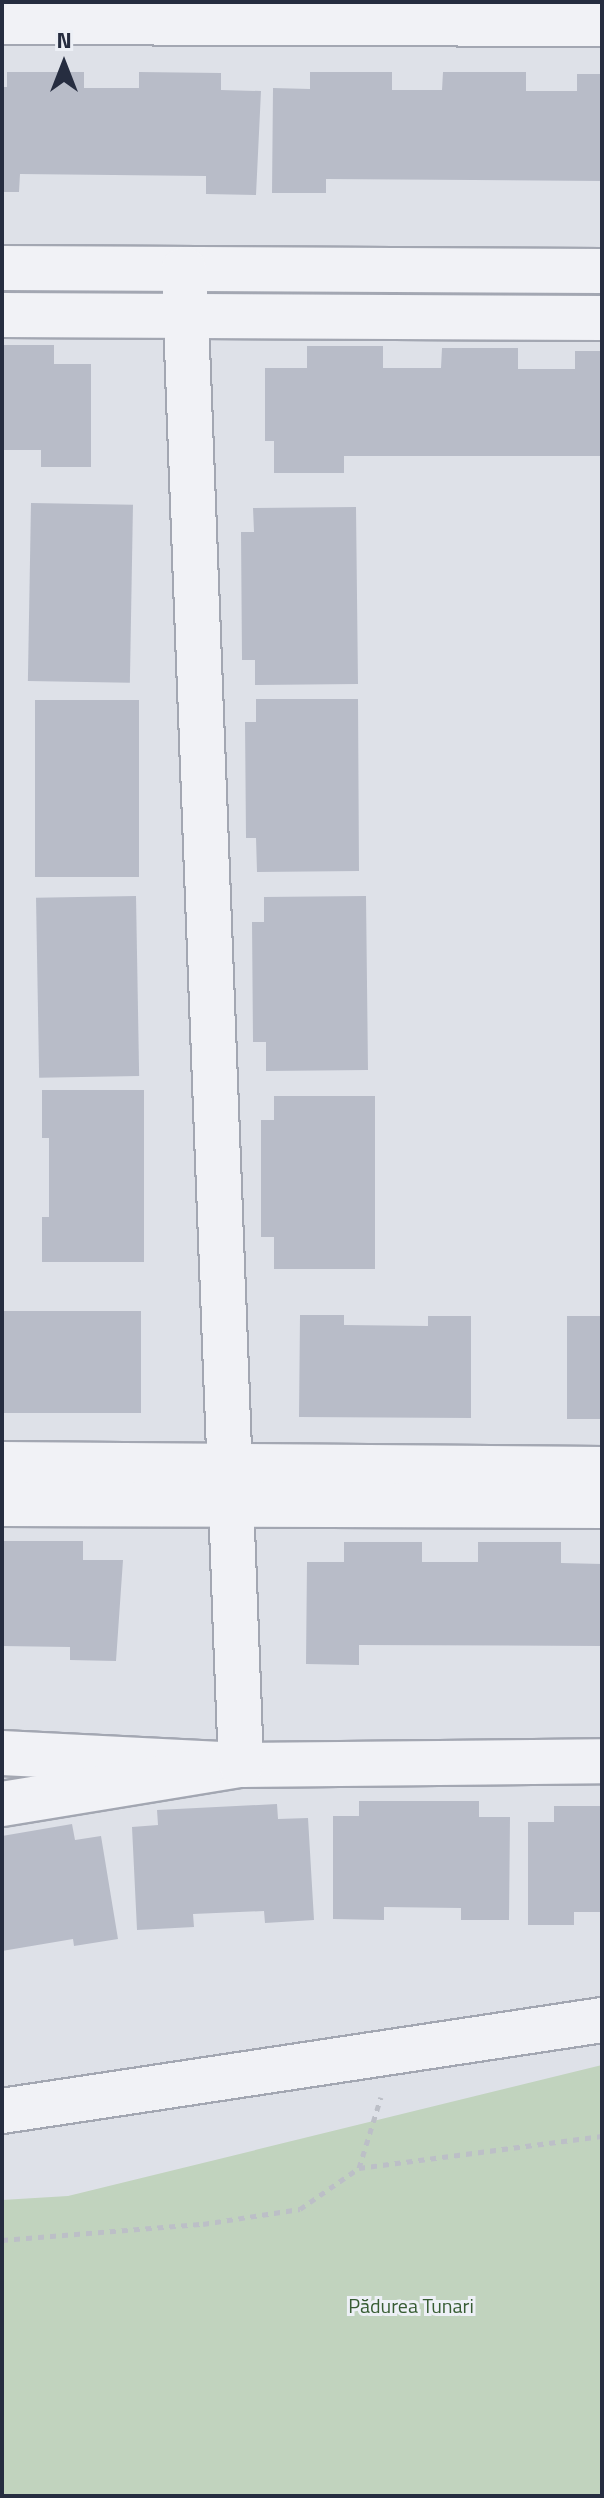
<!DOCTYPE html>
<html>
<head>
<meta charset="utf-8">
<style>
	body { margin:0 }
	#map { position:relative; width:604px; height:2498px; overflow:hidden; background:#dee1e8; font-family:"Titillium Web",sans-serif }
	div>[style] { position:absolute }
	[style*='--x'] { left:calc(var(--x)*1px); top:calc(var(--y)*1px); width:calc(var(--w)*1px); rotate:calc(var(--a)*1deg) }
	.green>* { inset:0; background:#c1d3be }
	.building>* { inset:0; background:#b8bcc8; transform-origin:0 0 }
	.path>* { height:5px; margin-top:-2.5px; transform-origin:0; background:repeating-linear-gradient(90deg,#bcbfc7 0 6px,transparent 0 12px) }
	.roads { filter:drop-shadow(2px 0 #a3a7b2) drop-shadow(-2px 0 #a3a7b2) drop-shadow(0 2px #a3a7b2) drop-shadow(0 -2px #a3a7b2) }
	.street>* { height:44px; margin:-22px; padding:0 22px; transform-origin:22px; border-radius:22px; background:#f1f2f6 }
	span { translate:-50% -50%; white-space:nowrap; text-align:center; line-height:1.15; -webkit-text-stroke:6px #edf0f6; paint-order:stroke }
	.park-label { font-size:20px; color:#375c33 }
	.frame { position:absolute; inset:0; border:4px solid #262d40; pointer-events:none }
	.north { position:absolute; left:24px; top:24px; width:80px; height:80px; -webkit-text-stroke:6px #edf0f6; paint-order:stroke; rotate:0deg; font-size:22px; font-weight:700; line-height:32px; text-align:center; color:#262d40 }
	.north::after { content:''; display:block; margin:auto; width:28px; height:36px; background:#262d40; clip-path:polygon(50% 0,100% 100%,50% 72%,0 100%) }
</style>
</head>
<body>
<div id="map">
	<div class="green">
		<div style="clip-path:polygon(602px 2065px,602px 2496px,2px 2496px,2px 2200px,68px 2196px)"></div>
	</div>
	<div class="building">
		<div style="clip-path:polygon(7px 72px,84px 72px,84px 88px,139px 88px,139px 72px,221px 73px,221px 90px,261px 91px,256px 195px,206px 194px,206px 176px,20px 174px,19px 192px,2px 192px,2px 87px,7px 87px)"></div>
		<div style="clip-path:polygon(310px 72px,392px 72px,392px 90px,442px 90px,443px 72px,526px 72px,526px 91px,577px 91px,577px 74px,602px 74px,602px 181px,326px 179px,326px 193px,272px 193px,273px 88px,310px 89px)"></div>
		<div style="clip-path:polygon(2px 345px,54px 345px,54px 364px,91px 364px,91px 467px,41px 467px,41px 450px,2px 450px)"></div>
		<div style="clip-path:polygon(307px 346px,383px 346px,383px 368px,441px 368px,442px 348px,518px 348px,518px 369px,575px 369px,575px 351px,602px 351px,602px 456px,344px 456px,344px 473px,274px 473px,274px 441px,265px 441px,265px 368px,307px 368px)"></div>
		<div style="left:31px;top:503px;width:102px;height:178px;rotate:1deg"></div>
		<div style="clip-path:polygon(356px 507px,358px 684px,255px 685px,255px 660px,242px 660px,241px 532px,254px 532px,253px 508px)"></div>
		<div style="clip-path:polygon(256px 699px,358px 699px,359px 871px,257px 872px,256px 838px,246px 838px,245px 722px,256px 722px)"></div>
		<div style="left:139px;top:700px;width:177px;height:104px;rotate:90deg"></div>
		<div style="left:136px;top:896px;width:180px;height:100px;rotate:89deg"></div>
		<div style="clip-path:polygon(366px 896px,368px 1070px,266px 1071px,266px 1042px,253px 1042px,252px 922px,264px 922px,264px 897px)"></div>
		<div style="clip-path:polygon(42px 1090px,144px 1090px,144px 1262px,42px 1262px,42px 1217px,49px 1217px,49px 1138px,42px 1138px)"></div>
		<div style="clip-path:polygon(274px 1096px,375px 1096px,375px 1269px,274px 1269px,274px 1237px,261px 1237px,261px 1120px,274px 1120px)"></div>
		<div style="left:2px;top:1311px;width:139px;height:102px"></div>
		<div style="clip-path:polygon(300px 1315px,344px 1315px,344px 1325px,428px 1326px,428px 1316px,471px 1316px,471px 1418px,299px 1417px)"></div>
		<div style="left:567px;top:1316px;width:35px;height:103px"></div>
		<div style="clip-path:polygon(4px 1541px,83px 1541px,83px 1560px,123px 1560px,116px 1661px,70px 1660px,70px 1647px,2px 1646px)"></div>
		<div style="clip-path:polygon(344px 1542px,422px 1542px,422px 1562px,478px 1562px,478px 1542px,561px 1542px,561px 1563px,602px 1564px,602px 1646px,359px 1645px,359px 1665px,306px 1664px,307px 1562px,344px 1562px)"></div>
		<div style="clip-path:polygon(359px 1801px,479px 1801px,479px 1817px,510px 1817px,509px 1920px,461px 1920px,461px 1908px,384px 1907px,384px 1920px,333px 1919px,333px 1816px,359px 1816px)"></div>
		<div style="clip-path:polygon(277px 1804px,278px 1819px,308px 1818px,314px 1920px,265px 1923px,264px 1911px,193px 1914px,194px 1927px,137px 1930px,132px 1827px,158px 1825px,157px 1810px)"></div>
		<div style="clip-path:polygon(554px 1806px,602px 1806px,602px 1912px,574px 1912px,574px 1925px,528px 1925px,528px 1822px,554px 1822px)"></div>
		<div style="clip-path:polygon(72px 1824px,75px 1840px,101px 1836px,118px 1939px,74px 1946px,73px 1939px,2px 1951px,2px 1836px)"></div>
	</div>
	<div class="path">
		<div style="--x:359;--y:2168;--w:245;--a:-7.5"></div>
		<div style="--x:2;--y:2240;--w:202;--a:-4.6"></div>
		<div style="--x:203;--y:2224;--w:98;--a:-8.8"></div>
		<div style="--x:300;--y:2209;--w:72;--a:-34.8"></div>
		<div style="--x:359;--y:2168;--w:74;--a:-72.8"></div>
	</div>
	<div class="roads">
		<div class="street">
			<div style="--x:2;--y:22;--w:600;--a:0.19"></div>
			<div style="--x:2;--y:268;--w:600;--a:0.29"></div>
			<div style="--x:2;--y:315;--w:600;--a:0.29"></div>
			<div style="--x:2;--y:1464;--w:600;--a:0.48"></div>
			<div style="--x:2;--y:1504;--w:600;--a:0.19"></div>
			<div style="--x:2;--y:1753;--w:239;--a:2.9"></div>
			<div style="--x:241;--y:1765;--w:361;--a:-0.6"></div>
			<div style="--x:2;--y:1804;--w:242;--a:-9.3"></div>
			<div style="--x:241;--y:1765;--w:1497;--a:-92.18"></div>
			<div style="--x:2;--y:2111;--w:607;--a:-8.62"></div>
		</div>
	</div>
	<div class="park-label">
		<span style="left:411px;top:2305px">Pădurea Tunari</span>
	</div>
	<div class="frame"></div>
	<div class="north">N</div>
</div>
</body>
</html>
